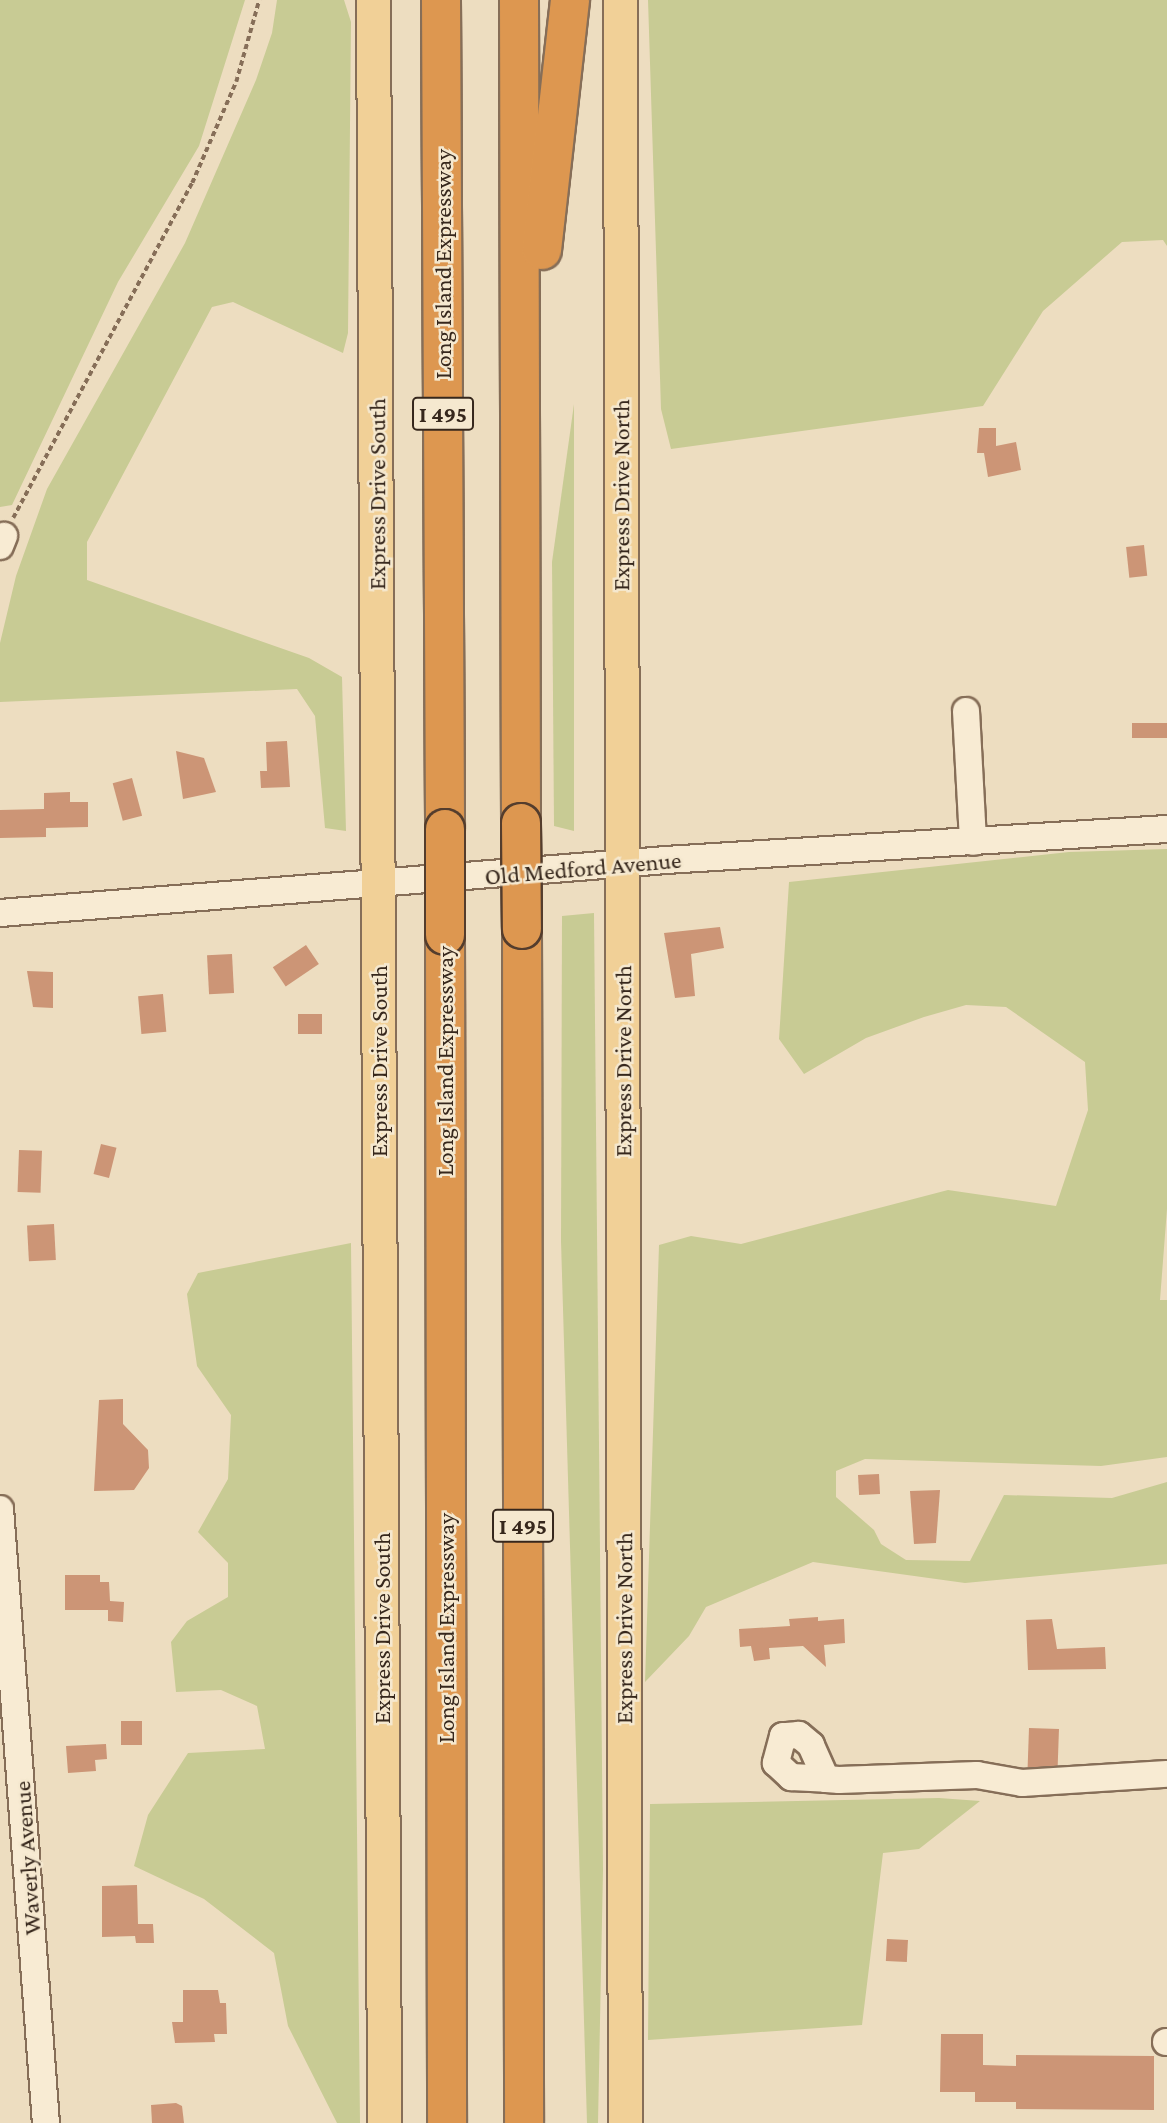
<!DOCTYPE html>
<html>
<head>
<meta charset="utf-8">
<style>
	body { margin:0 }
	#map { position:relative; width:1167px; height:2123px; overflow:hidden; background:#edddc0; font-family:"Crimson Pro",serif }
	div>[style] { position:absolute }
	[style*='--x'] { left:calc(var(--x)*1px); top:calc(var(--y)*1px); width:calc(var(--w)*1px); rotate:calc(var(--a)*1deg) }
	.green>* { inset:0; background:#c8cb94 }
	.building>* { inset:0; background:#cc9576; transform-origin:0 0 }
	.path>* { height:3.5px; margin-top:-1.75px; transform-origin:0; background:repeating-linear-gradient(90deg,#866e58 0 5px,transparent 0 8.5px) }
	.roads { filter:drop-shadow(2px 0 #866e58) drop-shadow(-2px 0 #866e58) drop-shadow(0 2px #866e58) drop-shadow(0 -2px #866e58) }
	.minor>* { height:26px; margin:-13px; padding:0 13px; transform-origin:13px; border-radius:13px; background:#f8ebd3 }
	.major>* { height:33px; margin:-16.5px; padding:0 16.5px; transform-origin:16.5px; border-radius:16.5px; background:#f1d097 }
	.highway>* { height:38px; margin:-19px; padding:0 19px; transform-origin:19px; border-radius:19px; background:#dd9750 }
	.bridges { filter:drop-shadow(2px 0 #543d2d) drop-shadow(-2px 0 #543d2d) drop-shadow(0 2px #543d2d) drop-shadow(0 -2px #543d2d) }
	.highway-bridge>* { height:38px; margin:-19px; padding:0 19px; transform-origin:19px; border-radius:19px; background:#dd9750 }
	span { translate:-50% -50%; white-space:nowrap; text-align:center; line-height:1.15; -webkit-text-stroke:5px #f5e8cf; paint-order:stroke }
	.shield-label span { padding:2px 5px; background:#f5e8cf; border:2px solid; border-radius:5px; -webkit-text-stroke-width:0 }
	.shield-label { font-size:23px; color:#36271c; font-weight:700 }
	.street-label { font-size:24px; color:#36271c }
</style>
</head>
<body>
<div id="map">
	<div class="green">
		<div style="clip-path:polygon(0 0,245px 0,199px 146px,118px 282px,12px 505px,0 507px)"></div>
		<div style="clip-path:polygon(277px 0,344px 0,351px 22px,348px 333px,343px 353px,233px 302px,212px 307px,87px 542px,87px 580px,309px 658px,342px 677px,346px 831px,325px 828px,315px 716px,297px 689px,0 702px,0 643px,16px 576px,47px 489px,185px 243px,256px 80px,272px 33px)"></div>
		<div style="clip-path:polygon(648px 0,1167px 0,1167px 246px,1163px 240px,1122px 242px,1043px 311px,983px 406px,671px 449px,661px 409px)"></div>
		<div style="clip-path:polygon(574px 404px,574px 831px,554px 826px,552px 562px)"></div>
		<div style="clip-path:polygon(1167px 849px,1167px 1209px,1160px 1300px,1167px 1300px,1167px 1457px,1101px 1466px,865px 1459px,836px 1471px,836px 1497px,874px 1530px,881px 1544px,906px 1560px,970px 1561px,1004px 1495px,1112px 1498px,1167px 1482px,1167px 1564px,965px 1583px,813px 1562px,706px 1607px,689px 1636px,645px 1682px,659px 1245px,691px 1236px,741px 1244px,948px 1190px,1056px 1206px,1088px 1110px,1085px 1062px,1006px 1007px,966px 1005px,924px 1017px,866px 1038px,804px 1074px,779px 1039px,789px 882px,1069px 852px)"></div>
		<div style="clip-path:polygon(594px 913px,603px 1870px,598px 2123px,587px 2123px,561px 1241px,562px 916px)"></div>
		<div style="clip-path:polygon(351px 1243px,360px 2123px,337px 2123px,288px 2026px,274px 1953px,204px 1899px,134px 1866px,148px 1815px,188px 1753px,265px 1749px,257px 1706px,221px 1690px,176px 1692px,171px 1642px,187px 1621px,228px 1597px,228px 1563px,198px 1532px,228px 1479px,231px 1415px,197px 1366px,187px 1294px,198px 1273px)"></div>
		<div style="clip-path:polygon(939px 1798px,980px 1801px,919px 1849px,883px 1853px,862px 2025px,648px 2040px,650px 1804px)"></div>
	</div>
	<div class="building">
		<div style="clip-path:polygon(979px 428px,996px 428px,996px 446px,1016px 442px,1021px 470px,988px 477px,984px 453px,977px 453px)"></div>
		<div style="left:1144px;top:545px;width:31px;height:18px;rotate:84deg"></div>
		<div style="left:1167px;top:723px;width:15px;height:35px;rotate:90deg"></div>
		<div style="clip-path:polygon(287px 741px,290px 787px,261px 788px,260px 771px,267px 771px,266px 742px)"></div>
		<div style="clip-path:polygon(176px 751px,204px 758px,216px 792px,183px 799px)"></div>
		<div style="left:132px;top:778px;width:39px;height:20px;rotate:75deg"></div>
		<div style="clip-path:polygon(70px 792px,70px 802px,88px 802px,88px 827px,46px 828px,46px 837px,0 838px,0 810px,44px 809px,44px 793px)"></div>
		<div style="clip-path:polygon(720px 927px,724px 948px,691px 954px,695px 996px,675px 998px,664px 933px)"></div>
		<div style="left:306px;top:945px;width:23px;height:40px;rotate:56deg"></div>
		<div style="left:232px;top:954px;width:39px;height:25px;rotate:87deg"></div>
		<div style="clip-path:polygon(27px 971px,53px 972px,53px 1008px,33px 1007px)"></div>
		<div style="left:163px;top:994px;width:38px;height:25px;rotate:85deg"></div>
		<div style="left:322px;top:1014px;width:20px;height:24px;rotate:90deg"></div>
		<div style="left:101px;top:1144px;width:16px;height:31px;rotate:14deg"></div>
		<div style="left:19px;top:1150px;width:23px;height:42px;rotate:2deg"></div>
		<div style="left:54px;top:1224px;width:36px;height:27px;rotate:87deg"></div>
		<div style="clip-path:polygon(123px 1399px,123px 1424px,148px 1450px,149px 1468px,134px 1490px,94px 1491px,99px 1400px)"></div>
		<div style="left:879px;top:1474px;width:20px;height:21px;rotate:87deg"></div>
		<div style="clip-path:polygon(940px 1490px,936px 1543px,914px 1544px,910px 1491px)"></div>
		<div style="clip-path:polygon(65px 1575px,100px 1575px,100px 1582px,109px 1582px,110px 1601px,124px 1602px,123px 1622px,108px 1621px,108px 1610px,65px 1610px)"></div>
		<div style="clip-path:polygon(818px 1617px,818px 1621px,844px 1619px,845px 1643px,824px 1645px,826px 1667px,803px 1646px,769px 1648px,770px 1659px,754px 1661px,751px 1646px,740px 1647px,739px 1629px,790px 1626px,789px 1619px)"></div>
		<div style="clip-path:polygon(1052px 1619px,1057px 1649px,1105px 1647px,1106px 1669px,1028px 1670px,1026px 1620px)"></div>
		<div style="left:121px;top:1721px;width:21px;height:24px"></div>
		<div style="left:1029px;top:1728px;width:30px;height:39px;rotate:2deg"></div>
		<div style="clip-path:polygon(106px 1744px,107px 1759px,95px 1760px,96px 1771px,68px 1773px,66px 1746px)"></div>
		<div style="clip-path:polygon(137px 1885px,138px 1924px,153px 1924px,154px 1943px,136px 1943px,135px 1936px,102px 1937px,102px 1886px)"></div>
		<div style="left:887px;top:1939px;width:21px;height:22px;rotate:3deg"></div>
		<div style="clip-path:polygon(183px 1990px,218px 1990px,220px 2003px,226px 2003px,227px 2034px,214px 2034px,215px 2042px,175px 2043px,172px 2022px,183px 2022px)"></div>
		<div style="clip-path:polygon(941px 2034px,983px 2034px,983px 2065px,1016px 2066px,1016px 2055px,1154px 2056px,1154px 2110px,1016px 2109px,1016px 2102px,975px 2102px,975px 2092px,940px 2092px)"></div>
		<div style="clip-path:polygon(176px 2103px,182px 2106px,184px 2123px,152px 2123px,151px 2105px)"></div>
	</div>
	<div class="path">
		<div style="--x:13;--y:518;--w:380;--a:-61.9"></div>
		<div style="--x:192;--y:183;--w:110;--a:-66.5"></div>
		<div style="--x:236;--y:82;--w:85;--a:-74.3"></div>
	</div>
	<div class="roads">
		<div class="minor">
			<div style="--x:0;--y:546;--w:11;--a:-68"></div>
			<div style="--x:966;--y:711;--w:131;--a:86.9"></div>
			<div style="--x:0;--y:913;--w:668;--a:-4.55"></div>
			<div style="--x:666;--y:860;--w:502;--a:-3.54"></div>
			<div style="--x:0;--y:1509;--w:616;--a:85.72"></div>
			<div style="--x:826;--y:1779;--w:37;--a:-114"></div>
			<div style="--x:811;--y:1745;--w:16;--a:-140"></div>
			<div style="--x:799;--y:1735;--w:16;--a:176"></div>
			<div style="--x:783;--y:1736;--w:28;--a:105"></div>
			<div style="--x:776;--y:1763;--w:21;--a:43"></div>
			<div style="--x:791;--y:1777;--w:35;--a:3"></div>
			<div style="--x:826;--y:1779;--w:13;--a:4"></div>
			<div style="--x:839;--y:1780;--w:138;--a:-2.1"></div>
			<div style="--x:977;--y:1775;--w:46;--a:10.1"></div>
			<div style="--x:1022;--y:1783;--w:145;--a:-3.6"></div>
			<div style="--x:1166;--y:2042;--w:1;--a:0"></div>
		</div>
		<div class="major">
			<div style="--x:373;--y:0;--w:2123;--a:89.7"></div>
			<div style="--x:620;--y:0;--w:2123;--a:89.87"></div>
		</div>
		<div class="highway">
			<div style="--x:441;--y:0;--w:829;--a:89.72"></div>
			<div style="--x:519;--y:0;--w:823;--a:89.86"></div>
			<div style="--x:542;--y:250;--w:252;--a:-83.6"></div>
			<div style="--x:522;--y:929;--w:1194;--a:89.9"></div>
			<div style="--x:445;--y:935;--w:1188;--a:89.9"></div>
		</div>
	</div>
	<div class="bridges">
		<div class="highway-bridge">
			<div style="--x:521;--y:823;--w:106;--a:89.5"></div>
			<div style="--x:445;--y:829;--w:106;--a:90"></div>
		</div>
	</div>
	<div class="shield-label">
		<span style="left:443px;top:414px">I 495</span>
		<span style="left:523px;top:1526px">I 495</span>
	</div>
	<div class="street-label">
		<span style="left:443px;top:264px;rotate:-90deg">Long Island Expressway</span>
		<span style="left:377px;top:494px;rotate:-90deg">Express Drive South</span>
		<span style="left:621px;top:495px;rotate:-90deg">Express Drive North</span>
		<span style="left:583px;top:868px;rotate:-5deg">Old Medford Avenue</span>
		<span style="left:379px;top:1061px;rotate:-90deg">Express Drive South</span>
		<span style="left:445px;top:1061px;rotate:-90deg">Long Island Expressway</span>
		<span style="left:623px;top:1061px;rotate:-90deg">Express Drive North</span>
		<span style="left:382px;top:1628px;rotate:-90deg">Express Drive South</span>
		<span style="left:446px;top:1628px;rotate:-90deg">Long Island Expressway</span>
		<span style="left:624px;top:1628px;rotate:-90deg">Express Drive North</span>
		<span style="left:27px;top:1858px;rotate:-94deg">Waverly Avenue</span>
	</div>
</div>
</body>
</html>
